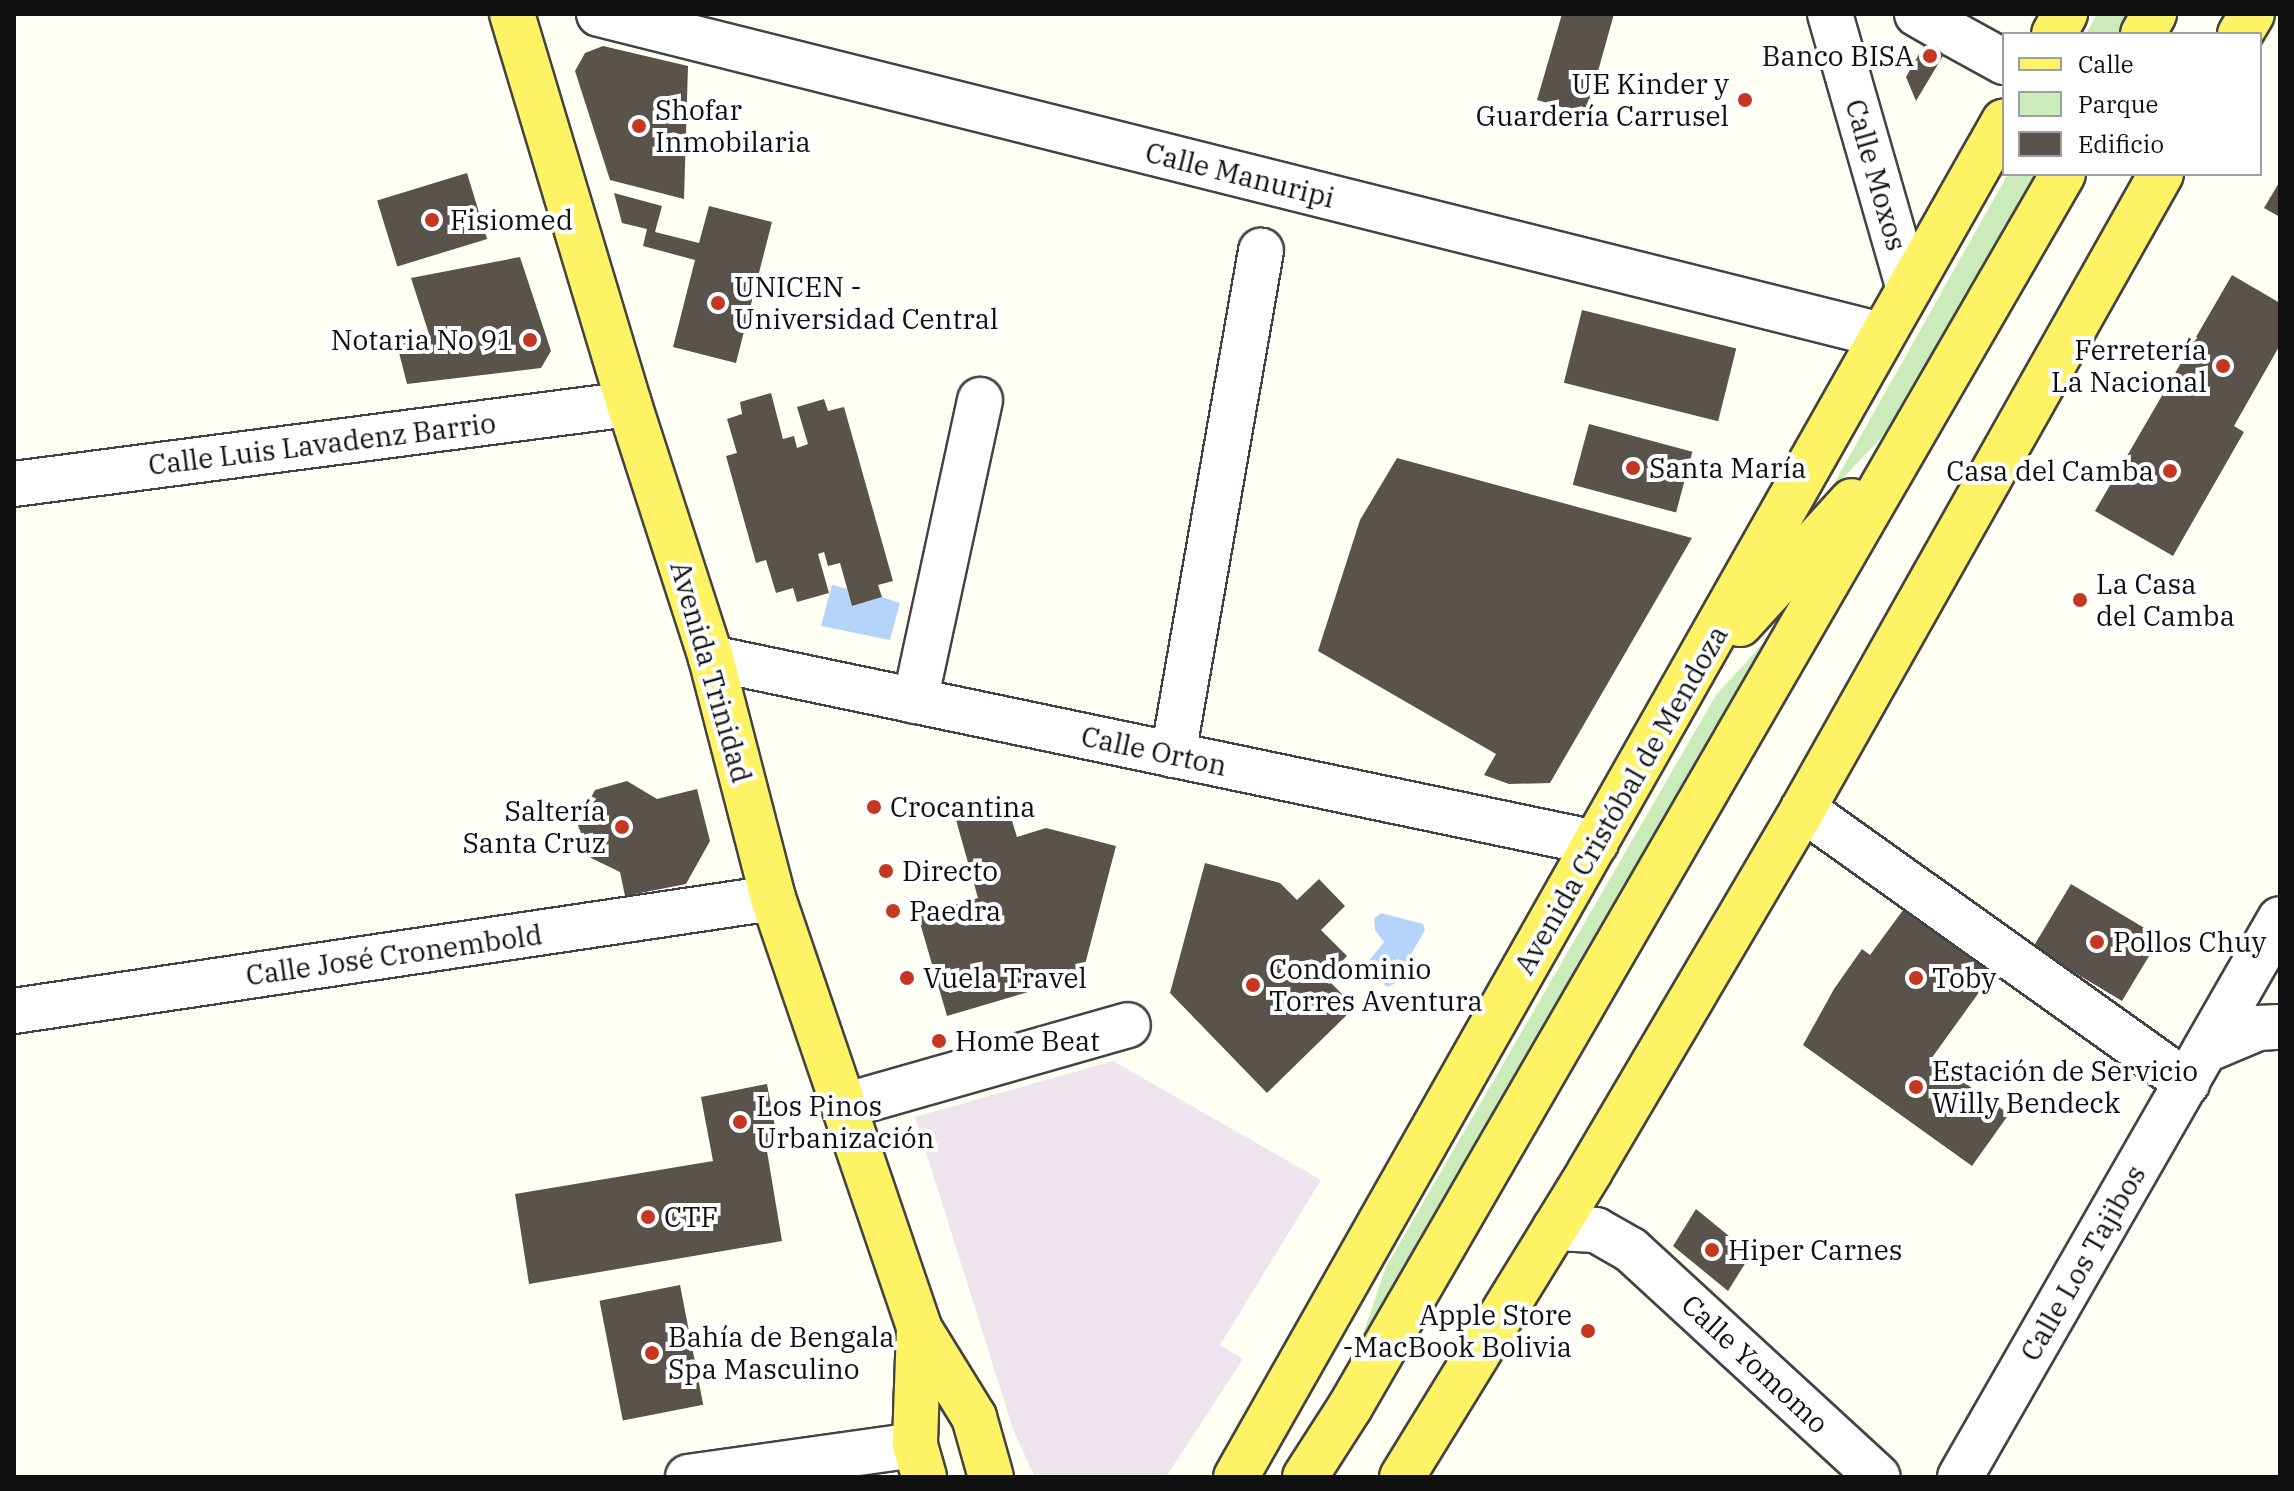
<!DOCTYPE html>
<html>
<head>
<meta charset="utf-8">
<style>
	body { margin:0 }
	#map { position:relative; width:2294px; height:1491px; overflow:hidden; background:#fffff3; font-family:"IBM Plex Serif",serif }
	div>[style] { position:absolute }
	[style*='--x'] { left:calc(var(--x)*1px); top:calc(var(--y)*1px); width:calc(var(--w)*1px); rotate:calc(var(--a)*1deg) }
	.industrial>* { inset:0; background:#eee4ee }
	.green>* { inset:0; background:#cbecba }
	.water>* { inset:0; background:#b5d4f9 }
	.building>* { inset:0; background:#59534c; transform-origin:0 0 }
	.roads { filter:drop-shadow(2px 0 #434343) drop-shadow(-2px 0 #434343) drop-shadow(0 2px #434343) drop-shadow(0 -2px #434343) }
	.minor>* { height:44px; margin:-22px; padding:0 22px; transform-origin:22px; border-radius:22px; background:#fff }
	.major>* { height:44px; margin:-22px; padding:0 22px; transform-origin:22px; border-radius:22px; background:#fdf365 }
	.dots>* { width:22px; height:22px; translate:-50% -50%; box-sizing:border-box; border:4px solid #fff; border-radius:50% }
	span { translate:-50% -50%; white-space:nowrap; text-align:center; line-height:1.15; -webkit-text-stroke:8px #fff; paint-order:stroke }
	.poi-label { font-size:28px; color:#101010 }
	.right { translate:-100% -50%; text-align:right }
	.left { translate:0 -50%; text-align:left }
	.street-label { font-size:28px; color:#101010 }
	.frame { position:absolute; inset:0; border:16px solid #101010; pointer-events:none }
	.legend { position:absolute; left:2002px; top:32px; width:260px; height:144px; box-sizing:border-box; background:#fff; border:2px solid #9f9f9f; margin:0; padding:10px 14px; list-style:none; font-size:24px; color:#101010 }
	.legend li { display:flex; align-items:center; gap:16px; height:40px }
	.legend b { width:40px; border:2px solid #9f9f9f }
</style>
</head>
<body>
<div id="map">
	<div class="industrial">
		<div style="clip-path:polygon(1113px 1061px,1321px 1180px,1220px 1345px,1243px 1359px,1166px 1477px,1035px 1477px,1014px 1432px,915px 1117px)"></div>
	</div>
	<div class="green">
		<div style="clip-path:polygon(2097px 14px,2133px 14px,2121px 34px,2086px 34px)"></div>
		<div style="clip-path:polygon(2008px 174px,2040px 174px,1917px 400px,1828px 494px)"></div>
		<div style="clip-path:polygon(1809px 593px,1353px 1363px,1386px 1267px,1716px 695px)"></div>
	</div>
	<div class="water">
		<div style="clip-path:polygon(832px 585px,847px 589px,852px 606px,882px 597px,900px 603px,890px 640px,821px 626px)"></div>
		<div style="clip-path:polygon(1381px 913px,1423px 924px,1425px 930px,1394px 984px,1387px 987px,1365px 966px,1384px 942px,1375px 930px,1374px 919px)"></div>
	</div>
	<div class="building">
		<div style="clip-path:polygon(1562px 14px,1614px 14px,1586px 114px,1537px 100px)"></div>
		<div style="clip-path:polygon(1942px 14px,1968px 14px,1916px 101px,1906px 77px)"></div>
		<div style="clip-path:polygon(603px 46px,688px 66px,684px 199px,610px 180px,575px 71px,585px 53px)"></div>
		<div style="left:467px;top:173px;width:69px;height:94px;rotate:73deg"></div>
		<div style="clip-path:polygon(2280px 181px,2280px 217px,2264px 208px)"></div>
		<div style="clip-path:polygon(614px 193px,662px 206px,655px 232px,699px 243px,709px 206px,772px 222px,736px 363px,673px 347px,695px 260px,643px 246px,647px 229px,622px 223px)"></div>
		<div style="clip-path:polygon(520px 257px,551px 351px,541px 368px,407px 384px,396px 341px,429px 334px,411px 278px)"></div>
		<div style="clip-path:polygon(2232px 275px,2280px 303px,2280px 345px,2234px 426px,2244px 432px,2173px 556px,2095px 511px)"></div>
		<div style="left:1582px;top:310px;width:159px;height:75px;rotate:14deg"></div>
		<div style="clip-path:polygon(771px 393px,783px 439px,794px 436px,797px 448px,808px 444px,797px 407px,824px 399px,828px 411px,844px 407px,893px 581px,878px 585px,882px 597px,852px 606px,840px 563px,828px 566px,824px 552px,818px 554px,829px 593px,797px 602px,793px 588px,776px 593px,766px 560px,756px 563px,726px 456px,737px 453px,727px 419px,742px 414px,740px 402px)"></div>
		<div style="left:1589px;top:424px;width:107px;height:63px;rotate:15deg"></div>
		<div style="clip-path:polygon(1397px 458px,1692px 538px,1550px 783px,1509px 784px,1484px 775px,1496px 754px,1318px 651px,1360px 520px)"></div>
		<div style="clip-path:polygon(627px 781px,657px 799px,697px 789px,710px 841px,686px 884px,625px 896px,620px 872px,591px 858px,577px 823px,595px 790px)"></div>
		<div style="clip-path:polygon(1007px 805px,1017px 837px,1046px 828px,1116px 846px,1082px 976px,947px 1016px,918px 916px,978px 898px,956px 820px)"></div>
		<div style="clip-path:polygon(1205px 863px,1280px 883px,1297px 900px,1319px 879px,1345px 906px,1321px 930px,1347px 956px,1326px 978px,1355px 1007px,1267px 1093px,1170px 993px)"></div>
		<div style="left:2071px;top:884px;width:104px;height:74px;rotate:31deg"></div>
		<div style="clip-path:polygon(1909px 902px,1998px 966px,1931px 1059px,2009px 1114px,1972px 1166px,1803px 1045px,1834px 989px,1862px 949px,1870px 955px)"></div>
		<div style="clip-path:polygon(767px 1084px,779px 1148px,767px 1151px,782px 1241px,529px 1284px,515px 1194px,713px 1161px,701px 1097px)"></div>
		<div style="clip-path:polygon(1696px 1209px,1751px 1254px,1728px 1291px,1673px 1246px)"></div>
		<div style="left:680px;top:1285px;width:122px;height:82px;rotate:79deg"></div>
	</div>
	<div class="roads">
		<div class="minor">
			<div style="--x:599;--y:14;--w:1322;--a:14.06"></div>
			<div style="--x:1830;--y:14;--w:286;--a:74"></div>
			<div style="--x:1917;--y:14;--w:22;--a:30"></div>
			<div style="--x:1955;--y:35;--w:56;--a:28.9"></div>
			<div style="--x:14;--y:484;--w:620;--a:-7.41"></div>
			<div style="--x:711;--y:658;--w:904;--a:11.81"></div>
			<div style="--x:915;--y:701;--w:308;--a:-77.8"></div>
			<div style="--x:1173;--y:755;--w:512;--a:-80.1"></div>
			<div style="--x:1803;--y:809;--w:472;--a:35.5"></div>
			<div style="--x:14;--y:1011;--w:767;--a:-8.47"></div>
			<div style="--x:2206;--y:1050;--w:56;--a:-22.9"></div>
			<div style="--x:2258;--y:1028;--w:22;--a:-3"></div>
			<div style="--x:844;--y:1106;--w:295;--a:-15.9"></div>
			<div style="--x:1555;--y:1228;--w:41;--a:2.8"></div>
			<div style="--x:1596;--y:1230;--w:40;--a:29.7"></div>
			<div style="--x:1631;--y:1250;--w:335;--a:42.6"></div>
			<div style="--x:688;--y:1477;--w:229;--a:-8"></div>
			<div style="--x:1960;--y:1477;--w:643;--a:-60.17"></div>
		</div>
		<div class="major">
			<div style="--x:512;--y:14;--w:407;--a:73.3"></div>
			<div style="--x:629;--y:404;--w:267;--a:72.1"></div>
			<div style="--x:711;--y:658;--w:248;--a:75.5"></div>
			<div style="--x:773;--y:898;--w:454;--a:71.2"></div>
			<div style="--x:919;--y:1328;--w:105;--a:58.3"></div>
			<div style="--x:974;--y:1417;--w:62;--a:74.2"></div>
			<div style="--x:2054;--y:34;--w:23;--a:-61"></div>
			<div style="--x:2143;--y:34;--w:23;--a:-61"></div>
			<div style="--x:2240;--y:34;--w:23;--a:-59"></div>
			<div style="--x:1740;--y:624;--w:166;--a:-47.7"></div>
			<div style="--x:919;--y:1328;--w:117;--a:92"></div>
			<div style="--x:915;--y:1445;--w:33;--a:74"></div>
			<div style="--x:1236;--y:1477;--w:1558;--a:-60.47"></div>
			<div style="--x:1305;--y:1477;--w:83;--a:-57.3"></div>
			<div style="--x:1350;--y:1407;--w:1424;--a:-59.96"></div>
			<div style="--x:1402;--y:1477;--w:359;--a:-58.4"></div>
			<div style="--x:1590;--y:1171;--w:420;--a:-59.5"></div>
			<div style="--x:1803;--y:809;--w:729;--a:-60.59"></div>
		</div>
	</div>
	<div class="dots">
		<div style="left:1930px;top:56px;background:#c63721"></div>
		<div style="left:1745px;top:100px;background:#c63721"></div>
		<div style="left:639px;top:126px;background:#c63721"></div>
		<div style="left:432px;top:220px;background:#c63721"></div>
		<div style="left:718px;top:303px;background:#c63721"></div>
		<div style="left:530px;top:340px;background:#c63721"></div>
		<div style="left:2223px;top:366px;background:#c63721"></div>
		<div style="left:1633px;top:468px;background:#c63721"></div>
		<div style="left:2170px;top:471px;background:#c63721"></div>
		<div style="left:2080px;top:600px;background:#c63721"></div>
		<div style="left:874px;top:807px;background:#c63721"></div>
		<div style="left:622px;top:827px;background:#c63721"></div>
		<div style="left:886px;top:871px;background:#c63721"></div>
		<div style="left:893px;top:911px;background:#c63721"></div>
		<div style="left:2097px;top:942px;background:#c63721"></div>
		<div style="left:907px;top:978px;background:#c63721"></div>
		<div style="left:1916px;top:978px;background:#c63721"></div>
		<div style="left:1253px;top:985px;background:#c63721"></div>
		<div style="left:939px;top:1041px;background:#c63721"></div>
		<div style="left:1916px;top:1087px;background:#c63721"></div>
		<div style="left:740px;top:1122px;background:#c63721"></div>
		<div style="left:648px;top:1217px;background:#c63721"></div>
		<div style="left:1712px;top:1250px;background:#c63721"></div>
		<div style="left:1588px;top:1331px;background:#c63721"></div>
		<div style="left:652px;top:1353px;background:#c63721"></div>
	</div>
	<div class="poi-label">
		<span class="right" style="left:1914px;top:56px">Banco BISA</span>
		<span class="right" style="left:1729px;top:100px">UE Kinder y<br>Guardería Carrusel</span>
		<span class="left" style="left:655px;top:126px">Shofar<br>Inmobilaria</span>
		<span class="left" style="left:450px;top:220px">Fisiomed</span>
		<span class="left" style="left:734px;top:303px">UNICEN -<br>Universidad Central</span>
		<span class="right" style="left:514px;top:340px">Notaria No 91</span>
		<span class="right" style="left:2207px;top:366px">Ferretería<br>La Nacional</span>
		<span class="left" style="left:1649px;top:468px">Santa María</span>
		<span class="right" style="left:2154px;top:471px">Casa del Camba</span>
		<span class="left" style="left:2096px;top:600px">La Casa<br>del Camba</span>
		<span class="left" style="left:890px;top:807px">Crocantina</span>
		<span class="right" style="left:606px;top:827px">Saltería<br>Santa Cruz</span>
		<span class="left" style="left:902px;top:871px">Directo</span>
		<span class="left" style="left:909px;top:911px">Paedra</span>
		<span class="left" style="left:2113px;top:942px">Pollos Chuy</span>
		<span class="left" style="left:1269px;top:985px">Condominio<br>Torres Aventura</span>
		<span class="left" style="left:923px;top:978px">Vuela Travel</span>
		<span class="left" style="left:1932px;top:978px">Toby</span>
		<span class="left" style="left:955px;top:1041px">Home Beat</span>
		<span class="left" style="left:1932px;top:1087px">Estación de Servicio<br>Willy Bendeck</span>
		<span class="left" style="left:756px;top:1122px">Los Pinos<br>Urbanización</span>
		<span class="left" style="left:664px;top:1217px">CTF</span>
		<span class="left" style="left:1728px;top:1250px">Hiper Carnes</span>
		<span class="right" style="left:1572px;top:1331px">Apple Store<br>-MacBook Bolivia</span>
		<span class="left" style="left:668px;top:1353px">Bahía de Bengala<br>Spa Masculino</span>
	</div>
	<div class="street-label">
		<span style="left:1240px;top:175px;rotate:14deg">Calle Manuripi</span>
		<span style="left:1876px;top:175px;rotate:74deg">Calle Moxos</span>
		<span style="left:322px;top:444px;rotate:-7deg">Calle Luis Lavadenz Barrio</span>
		<span style="left:711px;top:672px;rotate:74deg">Avenida Trinidad</span>
		<span style="left:1154px;top:751px;rotate:12deg">Calle Orton</span>
		<span style="left:1621px;top:800px;rotate:-60deg">Avenida Cristóbal de Mendoza</span>
		<span style="left:394px;top:955px;rotate:-8deg">Calle José Cronembold</span>
		<span style="left:2083px;top:1263px;rotate:-60deg">Calle Los Tajibos</span>
		<span style="left:1755px;top:1364px;rotate:43deg">Calle Yomomo</span>
	</div>
	<div class="frame"></div>
	<ul class="legend">
	<li><b style="height:10px;background:#fdf365"></b>Calle</li>
	<li><b style="height:22px;background:#cbecba"></b>Parque</li>
	<li><b style="height:22px;background:#59534c"></b>Edificio</li>
	</ul>
</div>
</body>
</html>
